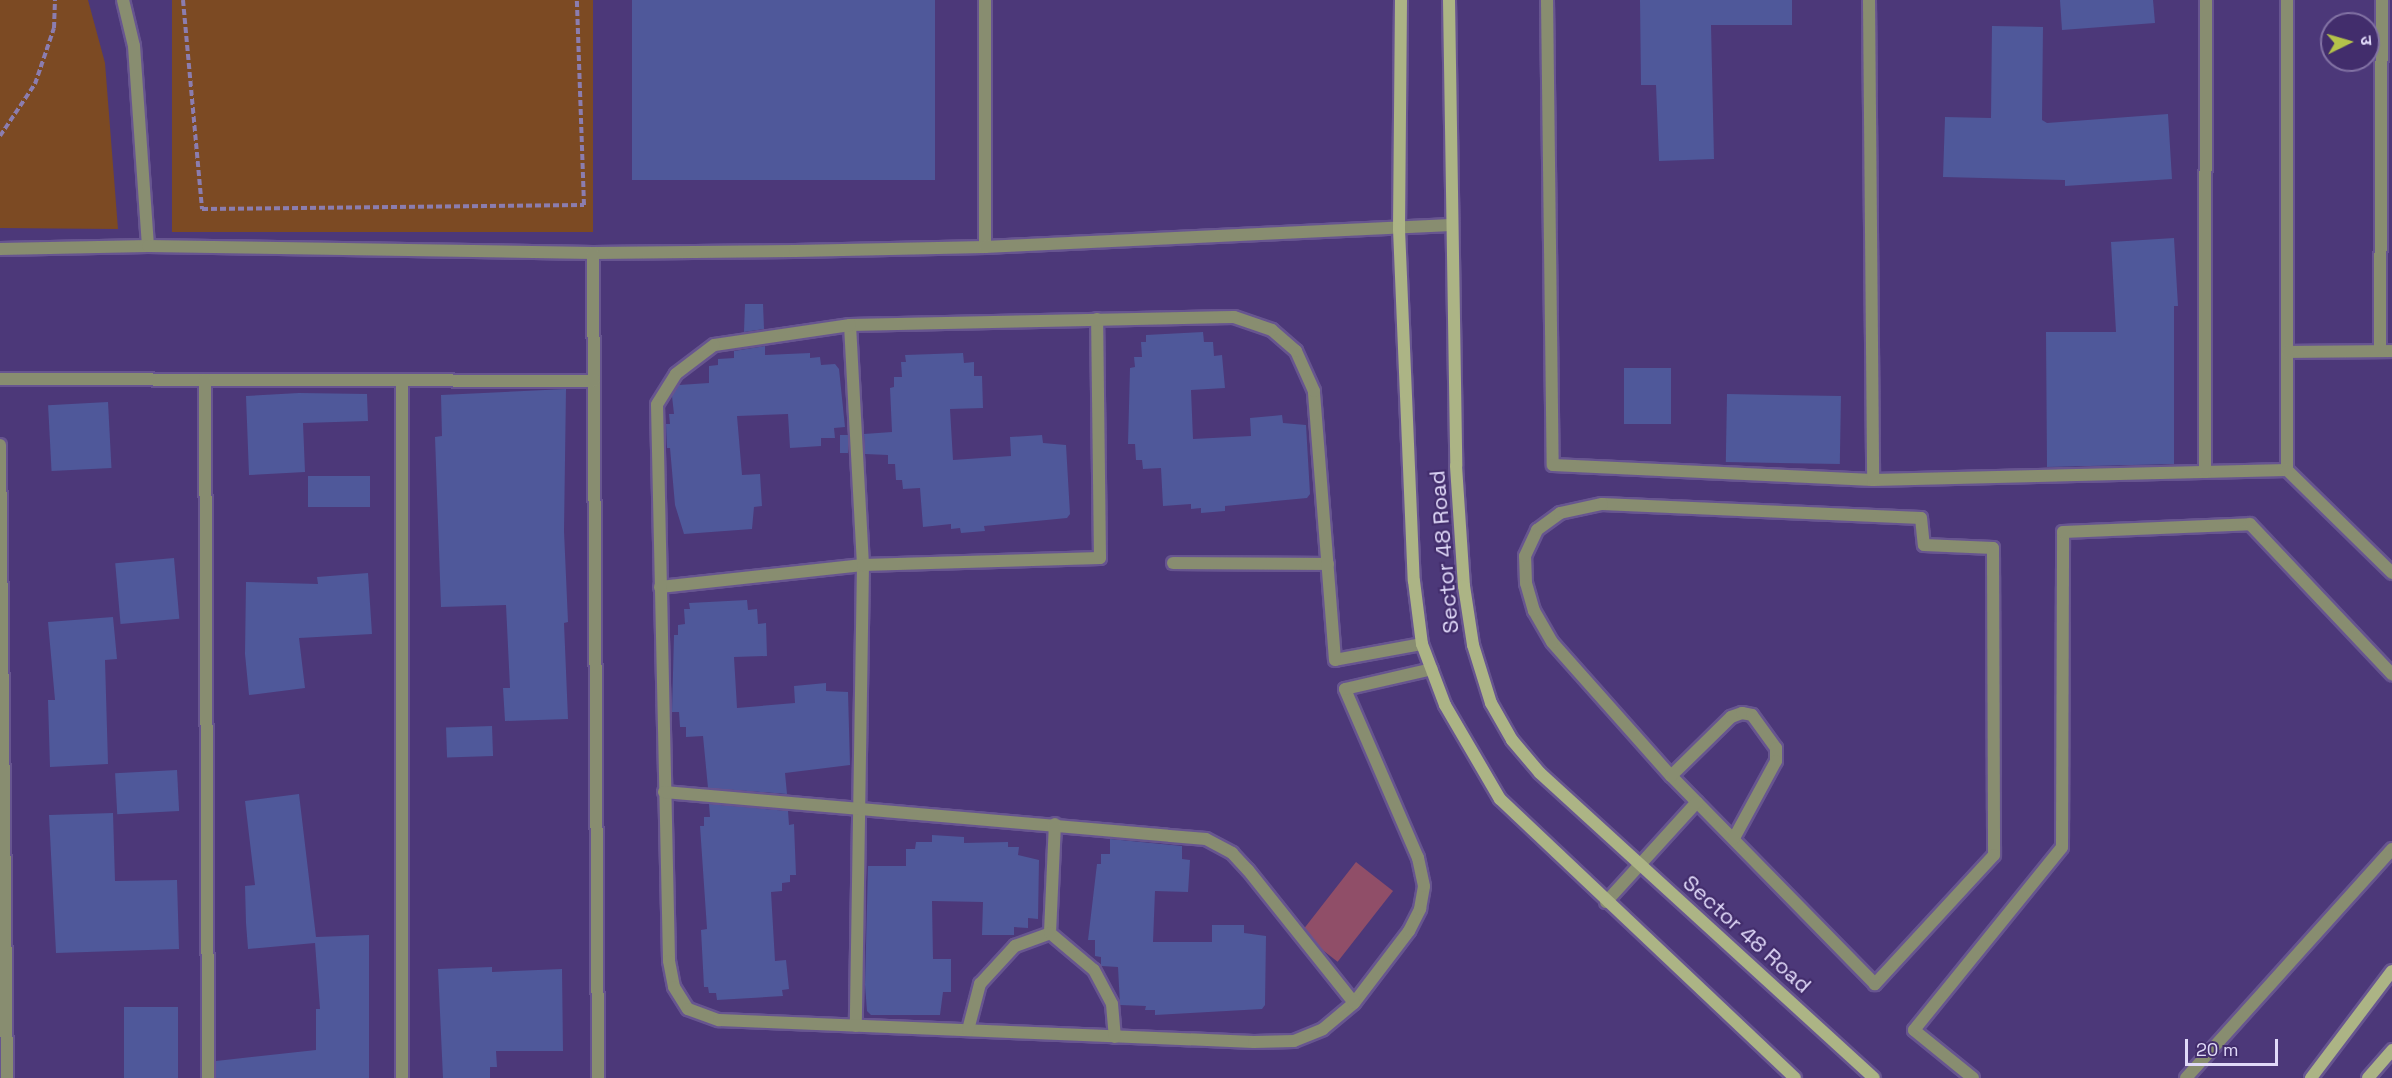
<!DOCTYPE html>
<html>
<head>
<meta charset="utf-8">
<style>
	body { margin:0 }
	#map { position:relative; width:2392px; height:1078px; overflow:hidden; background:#4c3879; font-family:"Space Grotesk","Noto Sans Devanagari",sans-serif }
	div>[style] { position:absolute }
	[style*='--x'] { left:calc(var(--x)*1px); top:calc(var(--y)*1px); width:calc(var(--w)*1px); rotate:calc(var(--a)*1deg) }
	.green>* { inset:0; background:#7c4a23; transform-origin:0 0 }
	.water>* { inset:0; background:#904e68; transform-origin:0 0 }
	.building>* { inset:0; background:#4f589a; transform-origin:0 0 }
	.path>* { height:4px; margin-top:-2px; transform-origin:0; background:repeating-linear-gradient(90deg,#8b7daf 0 6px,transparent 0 9px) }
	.roads { filter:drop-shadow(2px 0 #675590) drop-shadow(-2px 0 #675590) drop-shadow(0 2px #675590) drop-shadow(0 -2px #675590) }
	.lane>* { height:12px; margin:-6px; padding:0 6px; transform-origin:6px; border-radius:6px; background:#888d70 }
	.street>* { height:12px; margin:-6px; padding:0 6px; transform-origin:6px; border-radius:6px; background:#888d70 }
	.secondary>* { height:12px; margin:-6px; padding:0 6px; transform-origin:6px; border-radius:6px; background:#acb485 }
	span { translate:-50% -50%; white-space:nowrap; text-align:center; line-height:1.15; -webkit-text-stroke:4.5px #422d6c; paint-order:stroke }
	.street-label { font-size:22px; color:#e1daf9 }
	.north { position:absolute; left:2320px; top:12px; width:60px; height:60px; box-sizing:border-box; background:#422d6c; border:2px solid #8272a4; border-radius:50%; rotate:85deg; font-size:16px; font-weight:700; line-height:24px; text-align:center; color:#e1daf9 }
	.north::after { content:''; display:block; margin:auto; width:21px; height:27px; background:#b4c24a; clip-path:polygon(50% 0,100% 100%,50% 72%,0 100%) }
	.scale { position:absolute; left:2185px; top:1039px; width:93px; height:27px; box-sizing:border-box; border:3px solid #e1daf9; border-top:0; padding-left:8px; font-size:18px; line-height:21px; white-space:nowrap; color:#e1daf9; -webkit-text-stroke:4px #422d6c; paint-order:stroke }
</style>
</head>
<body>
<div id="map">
	<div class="green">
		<div style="clip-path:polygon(0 0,88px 0,105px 63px,118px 229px,0 228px)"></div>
		<div style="left:172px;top:0;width:421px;height:232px"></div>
	</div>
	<div class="water">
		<div style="left:1356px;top:862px;width:47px;height:90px;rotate:38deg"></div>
	</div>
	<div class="building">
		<div style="left:632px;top:0;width:303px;height:180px"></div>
		<div style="clip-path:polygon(1640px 0,1792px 0,1792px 25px,1711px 25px,1714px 159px,1659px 161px,1656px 85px,1641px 85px)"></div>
		<div style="clip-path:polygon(2060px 0,2153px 0,2155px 23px,2062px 30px)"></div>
		<div style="clip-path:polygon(1992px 26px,2043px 27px,2042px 120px,2047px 123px,2168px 114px,2172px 179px,2065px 186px,2065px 180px,1943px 177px,1945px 117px,1991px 118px)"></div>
		<div style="clip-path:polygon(2174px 238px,2178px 306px,2174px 306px,2174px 464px,2047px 467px,2046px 332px,2116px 332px,2111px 242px)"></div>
		<div style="clip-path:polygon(745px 304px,763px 304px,764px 329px,744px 332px)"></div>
		<div style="clip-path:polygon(1203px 332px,1204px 342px,1213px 342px,1214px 356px,1222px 355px,1225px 388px,1191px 390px,1193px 439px,1251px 436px,1250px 418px,1282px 415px,1283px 423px,1306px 425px,1310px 494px,1307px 498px,1225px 506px,1225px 511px,1201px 513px,1201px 508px,1191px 509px,1191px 504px,1163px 506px,1161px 468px,1143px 469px,1142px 460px,1136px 460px,1135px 444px,1128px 444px,1130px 368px,1135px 367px,1134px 357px,1142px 357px,1141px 342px,1146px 342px,1146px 335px)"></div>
		<div style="clip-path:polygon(765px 346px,765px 355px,810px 353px,810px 358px,820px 357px,821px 365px,835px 364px,839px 369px,845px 427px,834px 428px,835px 438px,821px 438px,821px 446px,790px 448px,788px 414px,737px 416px,742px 475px,760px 474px,762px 506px,754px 507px,752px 529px,684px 534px,675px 505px,670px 448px,667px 448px,666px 424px,670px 424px,669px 414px,674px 414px,672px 396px,679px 385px,709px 383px,709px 366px,718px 365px,718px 359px,734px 358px,734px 351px)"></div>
		<div style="clip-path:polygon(963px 353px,964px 363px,974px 362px,974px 376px,982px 376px,983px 408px,950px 409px,953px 460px,1011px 456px,1010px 437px,1042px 435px,1043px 443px,1066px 445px,1070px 514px,1067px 518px,984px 526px,985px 531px,961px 533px,960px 528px,951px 529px,951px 524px,923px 527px,920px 488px,903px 489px,902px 480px,896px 480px,895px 464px,888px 464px,888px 455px,865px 454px,864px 434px,892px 432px,890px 388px,894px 387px,894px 377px,902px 377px,901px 362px,906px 362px,905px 355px)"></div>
		<div style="left:1624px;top:368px;width:47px;height:56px"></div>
		<div style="clip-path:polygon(566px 389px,564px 531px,568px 622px,564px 623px,568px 719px,505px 721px,503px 688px,510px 688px,506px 605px,441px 607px,435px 437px,442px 436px,441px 395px)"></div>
		<div style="clip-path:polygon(299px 393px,367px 394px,368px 421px,303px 423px,305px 472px,249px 475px,246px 396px)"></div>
		<div style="left:1727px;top:394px;width:114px;height:68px;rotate:1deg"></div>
		<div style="left:108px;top:402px;width:66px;height:60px;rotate:87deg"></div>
		<div style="left:840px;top:435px;width:8px;height:18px"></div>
		<div style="left:370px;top:476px;width:31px;height:62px;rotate:90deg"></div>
		<div style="left:174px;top:558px;width:61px;height:59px;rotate:85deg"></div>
		<div style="clip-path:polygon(368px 573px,372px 634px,299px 638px,305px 688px,249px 695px,245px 654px,246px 582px,318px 584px,317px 577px)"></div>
		<div style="clip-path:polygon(747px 600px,748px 610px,757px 609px,758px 624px,766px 623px,767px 656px,734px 657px,737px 708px,795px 703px,794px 686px,826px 683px,826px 691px,848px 692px,850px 765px,785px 773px,787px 794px,708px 788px,703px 736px,686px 737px,686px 727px,680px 727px,679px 712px,672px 712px,674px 635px,678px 635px,678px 625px,685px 624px,684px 609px,690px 609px,689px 603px)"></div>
		<div style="clip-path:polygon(113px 617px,117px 659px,105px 660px,108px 764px,50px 767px,48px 700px,55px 700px,48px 622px)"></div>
		<div style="left:492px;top:726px;width:30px;height:46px;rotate:88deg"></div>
		<div style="left:177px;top:770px;width:41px;height:62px;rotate:87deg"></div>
		<div style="clip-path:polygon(299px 794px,316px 937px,369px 935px,369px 1078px,216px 1078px,216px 1061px,316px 1050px,316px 1009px,320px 1009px,315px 943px,248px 949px,246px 923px,245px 886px,255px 885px,245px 801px)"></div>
		<div style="clip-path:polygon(709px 804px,788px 811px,789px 825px,794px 824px,796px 875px,790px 875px,790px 882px,782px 883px,782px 891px,771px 892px,775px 961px,786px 960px,789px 989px,782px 990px,783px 996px,717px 1000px,716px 993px,709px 993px,708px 987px,704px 987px,701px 930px,707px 929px,700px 826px,704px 826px,704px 817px,710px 817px)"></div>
		<div style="clip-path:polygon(113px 813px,115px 881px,177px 880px,179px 949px,56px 953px,49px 815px)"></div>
		<div style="clip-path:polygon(932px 835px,964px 837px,964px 843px,1008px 842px,1008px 847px,1019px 847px,1018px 855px,1039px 860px,1038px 919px,1028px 918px,1028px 928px,1014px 927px,1014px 935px,982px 935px,983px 902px,932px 901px,933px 959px,951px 959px,951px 992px,943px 992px,940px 1015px,871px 1015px,867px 1011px,865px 985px,868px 866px,906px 866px,906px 849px,915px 849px,916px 842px,932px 842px)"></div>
		<div style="clip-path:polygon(1110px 839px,1182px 846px,1182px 859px,1190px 860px,1188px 892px,1155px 891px,1153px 942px,1212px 942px,1212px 925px,1244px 925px,1244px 933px,1266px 936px,1265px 1005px,1262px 1009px,1155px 1015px,1155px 1010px,1145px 1010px,1146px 1006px,1120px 1005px,1118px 967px,1101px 966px,1101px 957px,1095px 956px,1095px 940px,1088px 940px,1097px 864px,1101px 864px,1101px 854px,1110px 854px)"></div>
		<div style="clip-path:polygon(492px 967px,492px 972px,562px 969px,563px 1051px,496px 1051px,497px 1067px,490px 1067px,490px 1078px,443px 1078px,438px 969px)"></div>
		<div style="left:178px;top:1007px;width:71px;height:54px;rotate:90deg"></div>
	</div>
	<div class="path">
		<div style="--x:183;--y:0;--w:210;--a:84.8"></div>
		<div style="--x:202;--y:209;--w:382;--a:-0.6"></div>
		<div style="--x:584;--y:205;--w:205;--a:-92"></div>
		<div style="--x:0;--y:136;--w:63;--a:-56.1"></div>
		<div style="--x:35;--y:84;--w:59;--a:-71.3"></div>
		<div style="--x:54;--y:28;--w:28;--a:-88"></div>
	</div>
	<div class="roads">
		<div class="lane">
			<div style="--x:985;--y:247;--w:247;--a:-90"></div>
		</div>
		<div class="street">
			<div style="--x:123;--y:0;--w:47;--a:76.6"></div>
			<div style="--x:134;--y:46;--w:200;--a:86"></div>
			<div style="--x:1547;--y:0;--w:465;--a:89.3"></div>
			<div style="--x:1553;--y:465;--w:320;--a:2.7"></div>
			<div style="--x:1873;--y:480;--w:414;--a:-1.4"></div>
			<div style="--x:1869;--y:0;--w:480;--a:89.5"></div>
			<div style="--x:2287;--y:0;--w:470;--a:90"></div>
			<div style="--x:2287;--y:470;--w:147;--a:44.4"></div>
			<div style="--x:0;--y:249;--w:148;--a:-1.2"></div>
			<div style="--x:148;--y:246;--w:445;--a:0.9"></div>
			<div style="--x:593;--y:253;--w:202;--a:-0.6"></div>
			<div style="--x:795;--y:251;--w:190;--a:-1.2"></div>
			<div style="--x:985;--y:247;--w:466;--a:-2.7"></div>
			<div style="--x:593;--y:253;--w:825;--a:89.65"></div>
			<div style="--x:850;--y:325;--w:240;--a:86.9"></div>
			<div style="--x:863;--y:565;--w:461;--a:90.9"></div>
			<div style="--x:2380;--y:351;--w:351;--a:-89.7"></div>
			<div style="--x:2287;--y:352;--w:105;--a:-0.5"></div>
			<div style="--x:0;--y:379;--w:594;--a:0.19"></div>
			<div style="--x:205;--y:380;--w:698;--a:89.75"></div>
			<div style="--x:402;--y:380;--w:698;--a:90"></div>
			<div style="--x:0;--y:445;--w:633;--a:89.37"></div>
			<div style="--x:2205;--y:472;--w:472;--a:-89.9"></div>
			<div style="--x:1602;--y:504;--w:319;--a:2.5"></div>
			<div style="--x:1921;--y:518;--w:27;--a:84"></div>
			<div style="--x:1924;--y:545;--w:69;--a:2.5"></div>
			<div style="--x:1993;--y:548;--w:307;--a:89.8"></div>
			<div style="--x:1994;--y:855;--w:176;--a:132.7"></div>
			<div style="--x:1875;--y:984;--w:291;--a:-134.4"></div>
			<div style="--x:1671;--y:776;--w:179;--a:-131.6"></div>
			<div style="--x:1552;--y:642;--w:36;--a:-120"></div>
			<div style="--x:1534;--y:611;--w:29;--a:-106"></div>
			<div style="--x:1526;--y:583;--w:27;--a:-92"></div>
			<div style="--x:1525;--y:556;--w:29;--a:-65"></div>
			<div style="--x:1537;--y:530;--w:29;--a:-36"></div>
			<div style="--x:1560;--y:513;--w:43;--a:-12.1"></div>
			<div style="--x:1173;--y:563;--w:155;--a:0.4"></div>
			<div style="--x:660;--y:587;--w:204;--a:-6.2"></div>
			<div style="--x:863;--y:565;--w:237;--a:-1.7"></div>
			<div style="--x:1100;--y:558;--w:239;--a:-90.7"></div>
			<div style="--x:1422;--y:644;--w:88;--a:169.6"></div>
			<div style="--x:1335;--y:660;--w:270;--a:-94.5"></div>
			<div style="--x:1314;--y:391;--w:44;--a:-114.2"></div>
			<div style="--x:1296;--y:351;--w:32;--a:-139"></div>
			<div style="--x:1272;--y:330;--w:40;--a:-161.1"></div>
			<div style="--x:1234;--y:317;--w:384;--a:178.8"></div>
			<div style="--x:850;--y:325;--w:137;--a:171.6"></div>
			<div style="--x:714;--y:345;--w:48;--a:142.7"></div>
			<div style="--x:676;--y:374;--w:36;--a:122"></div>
			<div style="--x:657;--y:405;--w:556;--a:88.76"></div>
			<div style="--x:669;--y:961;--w:26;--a:79"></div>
			<div style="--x:674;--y:987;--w:26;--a:58"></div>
			<div style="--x:688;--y:1009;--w:33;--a:20"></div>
			<div style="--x:719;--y:1020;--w:535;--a:2.35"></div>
			<div style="--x:1254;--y:1042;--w:40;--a:-1.4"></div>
			<div style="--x:1294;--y:1041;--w:31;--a:-22"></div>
			<div style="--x:1323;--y:1029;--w:40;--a:-40"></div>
			<div style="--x:1354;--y:1003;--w:91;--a:-52.6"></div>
			<div style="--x:1409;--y:931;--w:25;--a:-63"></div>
			<div style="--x:1420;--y:909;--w:23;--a:-80"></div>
			<div style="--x:1424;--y:886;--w:29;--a:-102"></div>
			<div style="--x:1418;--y:858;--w:184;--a:-113.4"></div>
			<div style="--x:1345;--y:689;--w:89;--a:-12.9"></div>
			<div style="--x:1671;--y:776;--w:84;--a:-44.5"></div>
			<div style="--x:1731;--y:717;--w:12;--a:-20"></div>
			<div style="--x:1742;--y:713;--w:10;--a:11"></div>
			<div style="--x:1752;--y:715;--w:41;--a:54"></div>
			<div style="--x:1776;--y:748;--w:13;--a:90"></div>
			<div style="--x:1776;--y:761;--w:88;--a:118.6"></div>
			<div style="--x:664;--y:792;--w:544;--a:4.96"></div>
			<div style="--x:1206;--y:839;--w:30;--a:28"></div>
			<div style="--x:1232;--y:853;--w:23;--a:47"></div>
			<div style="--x:1248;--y:870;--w:170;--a:51.4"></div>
			<div style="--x:1606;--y:902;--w:135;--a:-47.7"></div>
			<div style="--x:1050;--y:933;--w:109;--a:-87.4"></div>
			<div style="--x:968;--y:1030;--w:48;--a:-75.4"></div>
			<div style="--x:980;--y:984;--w:52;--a:-47.4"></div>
			<div style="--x:1015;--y:946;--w:37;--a:-20"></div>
			<div style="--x:1050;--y:933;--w:57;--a:40.1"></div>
			<div style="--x:1094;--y:970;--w:38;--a:62"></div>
			<div style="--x:1112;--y:1004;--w:33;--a:85"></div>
			<div style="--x:1973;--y:1078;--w:76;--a:-140.9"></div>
			<div style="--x:1914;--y:1030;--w:235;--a:-51"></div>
			<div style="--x:2062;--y:847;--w:315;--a:-89.8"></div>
			<div style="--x:2063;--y:532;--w:187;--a:-2.4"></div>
			<div style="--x:2250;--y:524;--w:207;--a:46.6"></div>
			<div style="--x:2186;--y:1078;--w:308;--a:-48"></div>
		</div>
		<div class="secondary">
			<div style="--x:1401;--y:0;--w:229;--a:90.5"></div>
			<div style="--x:1399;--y:229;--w:352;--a:87.6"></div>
			<div style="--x:1414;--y:581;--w:64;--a:82.8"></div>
			<div style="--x:1422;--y:644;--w:65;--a:69.3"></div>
			<div style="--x:1445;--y:705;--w:109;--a:59.7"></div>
			<div style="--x:1500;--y:799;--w:406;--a:43.4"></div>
			<div style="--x:1449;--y:0;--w:466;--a:89.1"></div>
			<div style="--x:1456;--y:466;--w:120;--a:86.2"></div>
			<div style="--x:1464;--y:586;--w:60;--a:81.3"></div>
			<div style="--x:1473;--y:645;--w:61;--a:72.8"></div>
			<div style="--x:1491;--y:703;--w:43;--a:60.4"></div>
			<div style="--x:1512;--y:740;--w:43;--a:49.7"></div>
			<div style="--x:1540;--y:773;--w:452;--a:42.4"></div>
			<div style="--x:2311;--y:1078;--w:134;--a:-52.9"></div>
			<div style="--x:2368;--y:1078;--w:37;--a:-49"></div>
		</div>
	</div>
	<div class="street-label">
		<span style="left:1444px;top:552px;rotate:-95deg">Sector 48 Road</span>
		<span style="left:1747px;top:934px;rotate:42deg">Sector 48 Road</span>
	</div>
	<div class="north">उ</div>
	<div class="scale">20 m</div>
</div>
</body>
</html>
